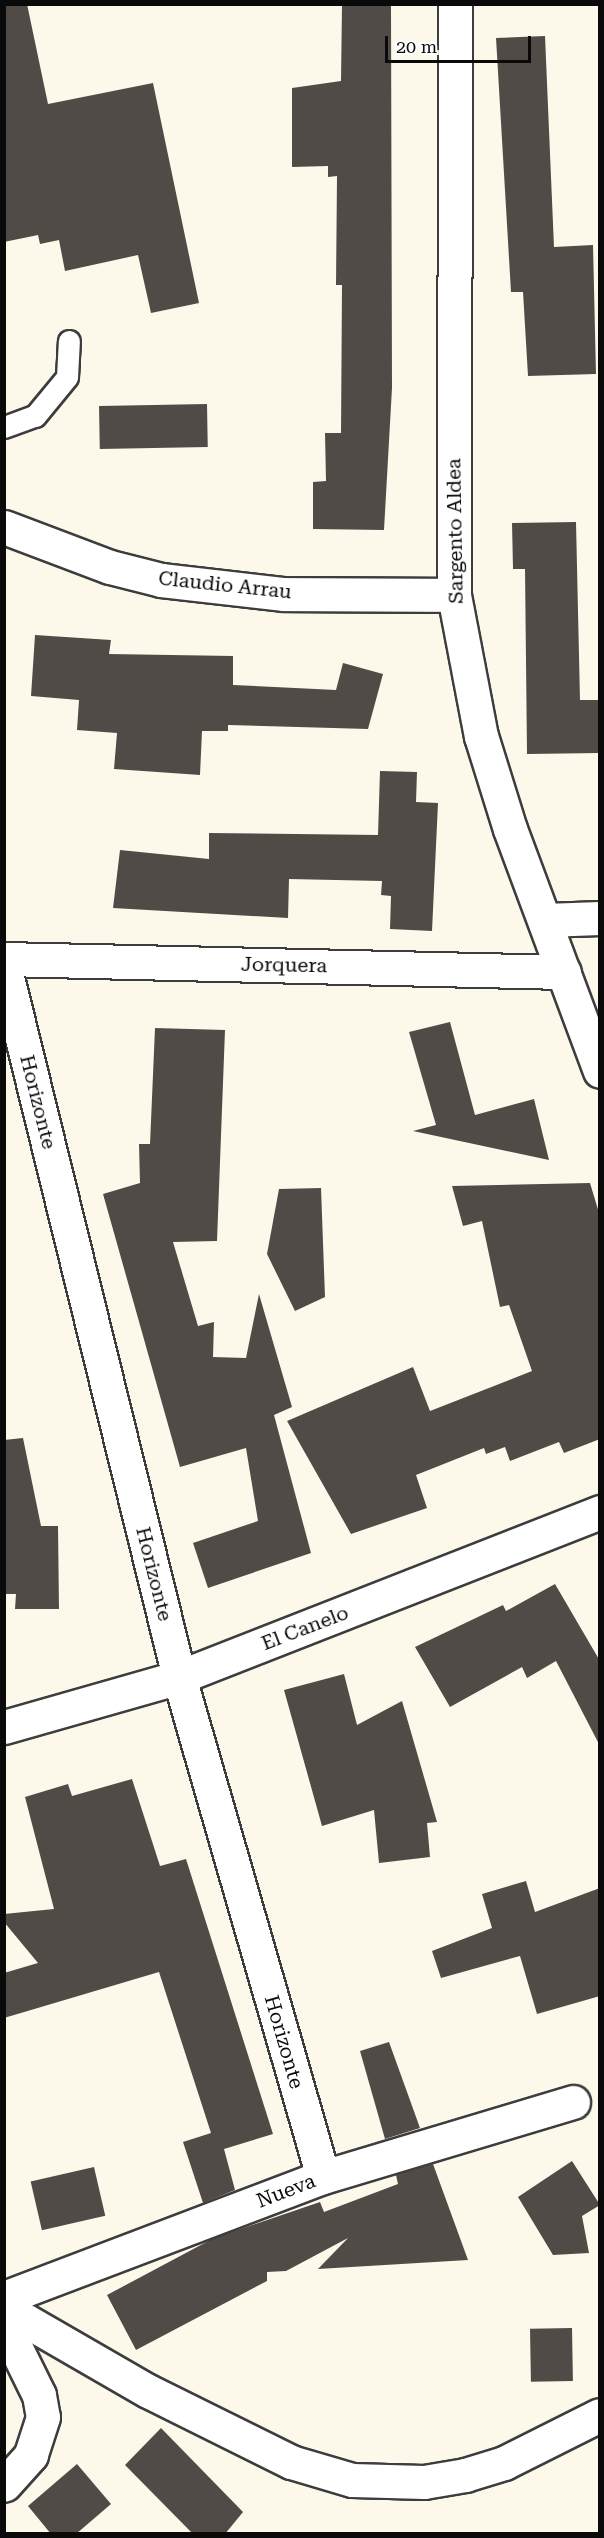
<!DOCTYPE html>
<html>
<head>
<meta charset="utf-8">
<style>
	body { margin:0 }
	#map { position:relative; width:604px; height:2538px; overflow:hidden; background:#fcf9ea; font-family:"Roboto Serif",serif }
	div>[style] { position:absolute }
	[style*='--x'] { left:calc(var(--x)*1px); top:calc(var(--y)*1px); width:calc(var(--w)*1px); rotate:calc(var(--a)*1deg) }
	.building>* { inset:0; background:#514b48; transform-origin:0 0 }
	.roads { filter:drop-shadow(2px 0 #3d3d3d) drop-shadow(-2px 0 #3d3d3d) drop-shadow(0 2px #3d3d3d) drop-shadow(0 -2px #3d3d3d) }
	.lane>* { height:21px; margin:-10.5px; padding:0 10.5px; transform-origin:10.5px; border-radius:10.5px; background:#fff }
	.street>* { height:33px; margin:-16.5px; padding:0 16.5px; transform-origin:16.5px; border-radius:16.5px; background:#fff }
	span { translate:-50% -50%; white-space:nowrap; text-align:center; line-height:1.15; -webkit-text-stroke:6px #fff; paint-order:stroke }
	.street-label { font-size:20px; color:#0a0a0a }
	.frame { position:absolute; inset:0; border:6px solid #0a0a0a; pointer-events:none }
	.scale { position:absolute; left:385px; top:36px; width:146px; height:27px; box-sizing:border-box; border:3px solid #0a0a0a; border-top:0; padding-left:8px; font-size:18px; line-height:21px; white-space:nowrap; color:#0a0a0a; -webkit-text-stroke:4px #fff; paint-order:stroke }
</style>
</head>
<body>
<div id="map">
	<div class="building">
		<div style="clip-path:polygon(4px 4px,27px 4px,48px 104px,153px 83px,199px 303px,151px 313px,138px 255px,65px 271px,59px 240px,40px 244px,38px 235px,4px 242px)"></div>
		<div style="clip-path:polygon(342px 4px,391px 4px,392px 388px,384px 530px,313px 529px,313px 482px,326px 481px,325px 433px,341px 433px,342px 285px,336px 285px,337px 176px,328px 177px,328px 166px,292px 167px,292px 88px,341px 81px)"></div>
		<div style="clip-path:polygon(545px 36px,554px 247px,593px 245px,596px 374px,528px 376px,523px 292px,511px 292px,496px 38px)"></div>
		<div style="left:207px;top:404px;width:43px;height:108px;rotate:89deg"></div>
		<div style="clip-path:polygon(576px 522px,580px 700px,600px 700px,600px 753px,527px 754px,525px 569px,513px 569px,512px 523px)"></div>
		<div style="clip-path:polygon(35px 635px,111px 640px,109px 654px,233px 656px,233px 685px,336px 690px,343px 663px,383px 674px,368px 729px,228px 725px,228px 731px,202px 731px,200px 775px,114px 769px,117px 733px,77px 730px,79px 700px,31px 696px)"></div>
		<div style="clip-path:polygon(380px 771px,417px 772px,416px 802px,438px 803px,432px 931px,390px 929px,391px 896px,381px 895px,382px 881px,289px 879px,288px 918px,113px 908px,120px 850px,209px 859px,209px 833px,378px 835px)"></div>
		<div style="clip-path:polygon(450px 1022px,475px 1115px,534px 1099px,549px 1160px,413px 1131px,436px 1125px,409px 1032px)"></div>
		<div style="clip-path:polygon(155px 1028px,225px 1030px,217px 1241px,173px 1242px,198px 1326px,214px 1322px,213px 1357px,246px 1358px,259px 1294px,292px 1407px,274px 1415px,311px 1553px,208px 1588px,193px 1543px,258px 1521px,246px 1448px,180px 1467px,103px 1194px,140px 1183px,139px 1144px,150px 1144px)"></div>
		<div style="clip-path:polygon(590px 1183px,600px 1216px,600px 1439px,564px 1453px,559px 1442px,510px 1461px,505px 1447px,486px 1454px,484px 1448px,416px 1475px,427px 1508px,351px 1534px,287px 1421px,413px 1367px,430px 1411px,532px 1371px,509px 1305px,500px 1307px,482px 1221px,463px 1226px,452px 1186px)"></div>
		<div style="clip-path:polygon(321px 1188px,325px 1297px,295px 1311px,267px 1254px,279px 1189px)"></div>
		<div style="clip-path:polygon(23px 1438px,41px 1526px,58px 1526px,59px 1609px,15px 1609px,16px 1594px,4px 1594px,4px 1440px)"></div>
		<div style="clip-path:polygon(555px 1584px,600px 1661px,600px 1746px,556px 1661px,527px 1678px,522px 1667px,450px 1707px,415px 1647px,503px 1605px,506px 1611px)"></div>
		<div style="clip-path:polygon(344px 1674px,357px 1725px,402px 1701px,437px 1822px,427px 1823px,430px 1857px,379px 1863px,374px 1810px,322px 1826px,284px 1690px)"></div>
		<div style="clip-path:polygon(132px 1779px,160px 1866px,186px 1859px,273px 2134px,224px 2149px,235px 2190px,203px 2203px,183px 2142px,211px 2133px,159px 1972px,4px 2018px,4px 1973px,38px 1963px,4px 1922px,4px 1914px,54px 1909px,25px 1797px,68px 1784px,72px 1796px)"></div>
		<div style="clip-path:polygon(526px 1881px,535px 1912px,600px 1888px,600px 1996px,537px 2014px,520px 1956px,441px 1978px,432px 1951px,492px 1928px,482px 1894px)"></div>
		<div style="clip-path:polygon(389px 2042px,420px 2128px,385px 2139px,360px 2051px)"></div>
		<div style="clip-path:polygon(572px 2161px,600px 2205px,582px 2216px,589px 2253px,553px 2255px,518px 2197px)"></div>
		<div style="clip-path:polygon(433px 2164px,468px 2260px,318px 2269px,348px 2238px,286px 2271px,267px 2272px,267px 2281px,136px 2350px,107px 2295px,214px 2238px,320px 2202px,324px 2212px,398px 2184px,396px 2175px)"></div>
		<div style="left:94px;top:2167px;width:50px;height:65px;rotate:77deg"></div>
		<div style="left:572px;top:2328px;width:53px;height:42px;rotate:89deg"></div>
		<div style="clip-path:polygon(161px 2428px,243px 2512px,225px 2534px,193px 2534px,125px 2465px)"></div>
		<div style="clip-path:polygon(77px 2464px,111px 2504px,76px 2534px,51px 2534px,28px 2506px)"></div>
	</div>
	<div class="roads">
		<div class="lane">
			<div style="--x:4;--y:427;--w:33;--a:-20"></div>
			<div style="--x:35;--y:416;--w:50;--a:-50.6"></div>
			<div style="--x:67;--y:377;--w:36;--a:-87"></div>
		</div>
		<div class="street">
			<div style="--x:455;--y:4;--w:591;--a:90.1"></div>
			<div style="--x:454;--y:595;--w:144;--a:79.2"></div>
			<div style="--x:481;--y:736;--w:97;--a:72.7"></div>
			<div style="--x:510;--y:829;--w:258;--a:69.6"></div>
			<div style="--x:4;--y:527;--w:113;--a:20.7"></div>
			<div style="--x:110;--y:567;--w:53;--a:14.3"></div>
			<div style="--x:161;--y:580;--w:124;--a:6.5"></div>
			<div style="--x:284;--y:594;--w:170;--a:0.3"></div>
			<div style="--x:545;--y:920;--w:55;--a:-2.1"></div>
			<div style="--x:4;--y:959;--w:560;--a:1.33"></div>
			<div style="--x:4;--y:965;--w:733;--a:76.19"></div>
			<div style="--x:179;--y:1677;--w:520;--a:73.93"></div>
			<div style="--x:4;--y:1727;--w:182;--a:-15.9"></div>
			<div style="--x:179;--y:1677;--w:452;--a:-21.4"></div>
			<div style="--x:4;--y:2298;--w:341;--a:-20.8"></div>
			<div style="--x:323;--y:2177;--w:261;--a:-16.7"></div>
			<div style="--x:4;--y:2308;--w:166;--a:30"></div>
			<div style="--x:148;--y:2391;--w:160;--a:26.4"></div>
			<div style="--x:291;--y:2462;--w:64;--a:16.4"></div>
			<div style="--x:352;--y:2480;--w:72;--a:1.6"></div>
			<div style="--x:424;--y:2482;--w:42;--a:-9.7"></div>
			<div style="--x:465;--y:2475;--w:41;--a:-17.1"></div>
			<div style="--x:504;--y:2463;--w:107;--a:-26.6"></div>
			<div style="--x:4;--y:2324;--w:79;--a:63.8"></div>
			<div style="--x:39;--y:2395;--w:22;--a:80"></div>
			<div style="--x:43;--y:2417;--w:40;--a:108"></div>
			<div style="--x:31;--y:2455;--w:40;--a:132"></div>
		</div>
	</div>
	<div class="street-label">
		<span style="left:455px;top:531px;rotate:-91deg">Sargento Aldea</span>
		<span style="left:225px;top:585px;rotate:6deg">Claudio Arrau</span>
		<span style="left:284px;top:965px;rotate:1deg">Jorquera</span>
		<span style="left:38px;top:1102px;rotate:76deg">Horizonte</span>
		<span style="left:154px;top:1574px;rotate:76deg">Horizonte</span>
		<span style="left:305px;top:1628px;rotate:-21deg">El Canelo</span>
		<span style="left:284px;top:2042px;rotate:74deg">Horizonte</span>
		<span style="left:286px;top:2191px;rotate:-21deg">Nueva</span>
	</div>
	<div class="frame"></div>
	<div class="scale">20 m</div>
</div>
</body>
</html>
